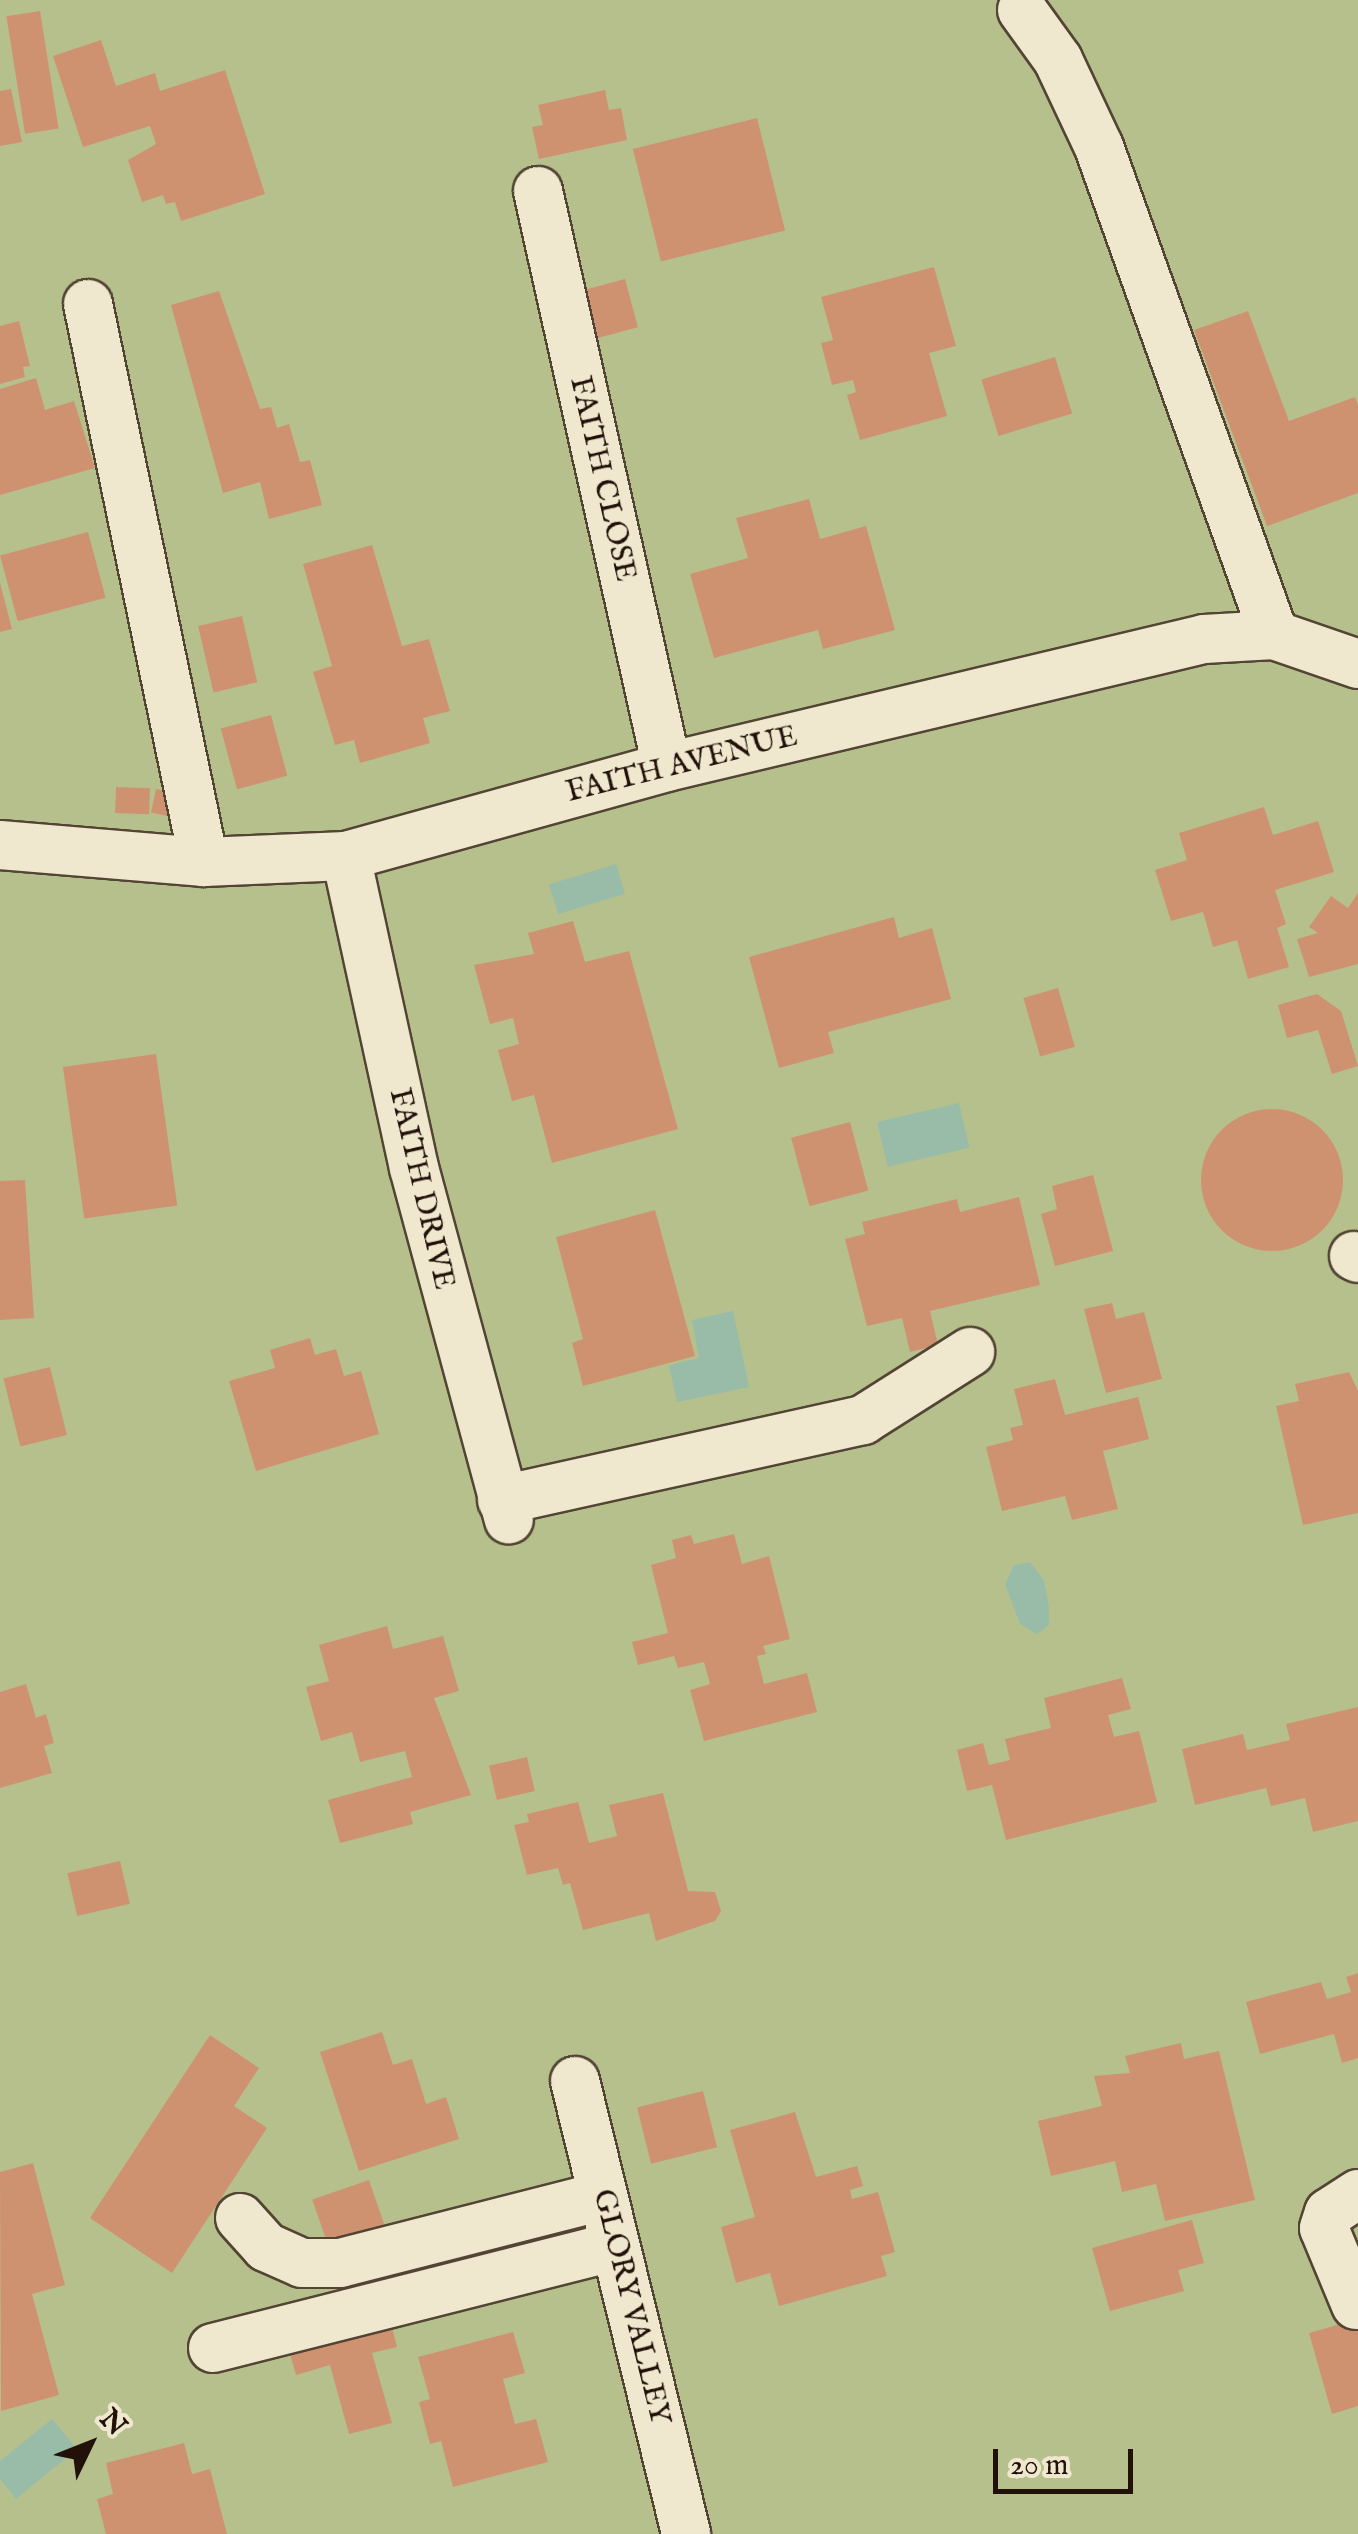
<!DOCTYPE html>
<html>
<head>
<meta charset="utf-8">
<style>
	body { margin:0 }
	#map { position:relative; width:1358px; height:2534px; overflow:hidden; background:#e7dbb4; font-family:"IM FELL English",serif }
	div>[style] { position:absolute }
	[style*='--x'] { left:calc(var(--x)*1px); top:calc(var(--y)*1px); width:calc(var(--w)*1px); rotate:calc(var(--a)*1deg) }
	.green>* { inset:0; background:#b6c08d; transform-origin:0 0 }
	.water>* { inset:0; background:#98bca8; transform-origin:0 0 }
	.building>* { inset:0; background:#ce9270; transform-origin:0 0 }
	.round { border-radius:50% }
	.roads { filter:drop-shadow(2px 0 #534434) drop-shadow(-2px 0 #534434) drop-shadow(0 2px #534434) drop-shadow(0 -2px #534434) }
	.minor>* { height:48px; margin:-24px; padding:0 24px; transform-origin:24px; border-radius:24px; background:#efe8ce }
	span { translate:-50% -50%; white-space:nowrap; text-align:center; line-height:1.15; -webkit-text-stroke:8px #efe8ce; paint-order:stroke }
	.street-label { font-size:30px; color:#221109 }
	.north { position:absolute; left:40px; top:2394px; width:100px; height:100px; -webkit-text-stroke:8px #efe8ce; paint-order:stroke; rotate:47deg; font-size:28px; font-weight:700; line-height:40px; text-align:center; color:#221109 }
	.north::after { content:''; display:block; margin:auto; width:35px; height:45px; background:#221109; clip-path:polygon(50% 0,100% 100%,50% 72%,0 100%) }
	.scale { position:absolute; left:993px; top:2449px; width:140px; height:45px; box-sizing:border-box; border:5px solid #221109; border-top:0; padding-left:12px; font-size:30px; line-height:35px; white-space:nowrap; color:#221109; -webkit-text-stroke:8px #efe8ce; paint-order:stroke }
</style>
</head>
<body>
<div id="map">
	<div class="green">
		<div style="left:0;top:0;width:1358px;height:2534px"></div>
	</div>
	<div class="water">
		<div style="left:616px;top:864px;width:31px;height:70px;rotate:73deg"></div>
		<div style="left:959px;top:1103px;width:46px;height:84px;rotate:77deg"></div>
		<div style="clip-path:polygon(733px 1311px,749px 1387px,677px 1402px,669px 1365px,699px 1358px,692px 1320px)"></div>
		<div style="clip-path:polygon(1030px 1562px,1044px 1580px,1049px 1608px,1049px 1625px,1037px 1634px,1020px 1624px,1005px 1584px,1014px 1565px)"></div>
		<div style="clip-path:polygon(52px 2419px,77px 2449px,16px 2499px,0 2479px,0 2461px)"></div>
	</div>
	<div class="building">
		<div style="left:40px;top:11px;width:119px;height:34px;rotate:81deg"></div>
		<div style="clip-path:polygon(101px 40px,116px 86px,155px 73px,160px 91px,225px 70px,265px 194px,181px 221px,175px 202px,166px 204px,163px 195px,142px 202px,128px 160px,156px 144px,150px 126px,83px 147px,53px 56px)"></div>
		<div style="clip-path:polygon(11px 89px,22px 142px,0 146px,0 91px)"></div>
		<div style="clip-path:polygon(605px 90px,609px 110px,621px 108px,627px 140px,539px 159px,532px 127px,543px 125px,538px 105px)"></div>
		<div style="left:757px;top:118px;width:116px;height:128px;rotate:76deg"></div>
		<div style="clip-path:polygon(934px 267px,956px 346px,929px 353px,947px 416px,860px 440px,847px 395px,856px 392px,853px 380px,832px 385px,821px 343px,833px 340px,821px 297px)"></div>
		<div style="left:625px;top:279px;width:50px;height:57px;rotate:75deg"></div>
		<div style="clip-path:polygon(219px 291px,260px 409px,271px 407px,277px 428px,289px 424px,300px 462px,310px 460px,322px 505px,269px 519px,260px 482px,223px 493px,171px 305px)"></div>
		<div style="clip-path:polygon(1248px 311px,1289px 421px,1355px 397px,1358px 405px,1358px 493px,1267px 526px,1194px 330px)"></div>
		<div style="clip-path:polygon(19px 321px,30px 366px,23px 367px,25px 377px,0 384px,0 326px)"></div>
		<div style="left:1055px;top:357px;width:59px;height:77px;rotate:73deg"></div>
		<div style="clip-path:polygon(36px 378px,45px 410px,74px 401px,95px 468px,0 495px,0 389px)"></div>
		<div style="clip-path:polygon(809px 499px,820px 539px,866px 526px,895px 630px,823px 649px,818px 630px,714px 658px,690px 574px,748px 558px,736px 518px)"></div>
		<div style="left:88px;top:532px;width:68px;height:91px;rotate:75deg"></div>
		<div style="clip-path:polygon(372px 545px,402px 646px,429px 639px,450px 711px,423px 718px,430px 743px,360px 763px,354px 740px,335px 745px,313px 672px,332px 666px,303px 564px)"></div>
		<div style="clip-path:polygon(0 583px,12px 629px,0 632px)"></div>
		<div style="left:242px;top:616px;width:68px;height:45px;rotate:77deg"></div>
		<div style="left:271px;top:715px;width:63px;height:52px;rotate:75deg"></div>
		<div style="left:116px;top:787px;width:34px;height:26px;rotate:2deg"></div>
		<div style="left:156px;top:789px;width:19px;height:24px;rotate:12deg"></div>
		<div style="clip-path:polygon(1264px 807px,1273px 835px,1318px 821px,1334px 872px,1275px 890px,1286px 924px,1277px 928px,1289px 967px,1248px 979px,1237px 940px,1213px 947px,1203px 912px,1171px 921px,1155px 870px,1187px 860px,1179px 833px)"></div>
		<div style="clip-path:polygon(1358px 893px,1358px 964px,1309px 977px,1297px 939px,1318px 933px,1309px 927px,1331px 896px,1348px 908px)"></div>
		<div style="clip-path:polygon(894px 917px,899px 938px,932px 928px,951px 999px,828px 1032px,834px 1053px,779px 1068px,749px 957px)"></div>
		<div style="clip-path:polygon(573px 921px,585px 962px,629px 951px,678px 1129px,552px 1163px,534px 1095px,512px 1101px,498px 1050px,519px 1044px,513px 1018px,490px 1024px,474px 965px,534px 954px,528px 933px)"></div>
		<div style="left:1058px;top:988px;width:61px;height:36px;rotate:74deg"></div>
		<div style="clip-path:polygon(1317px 994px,1341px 1011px,1358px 1066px,1332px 1074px,1318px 1030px,1287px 1038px,1278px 1005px)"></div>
		<div style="left:156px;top:1054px;width:153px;height:94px;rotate:82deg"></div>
		<div class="round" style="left:1201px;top:1109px;width:142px;height:142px"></div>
		<div style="left:850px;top:1122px;width:71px;height:61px;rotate:75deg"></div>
		<div style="clip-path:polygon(1093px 1175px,1113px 1251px,1055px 1266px,1041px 1214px,1057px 1209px,1052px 1186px)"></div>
		<div style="clip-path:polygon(25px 1180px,34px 1318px,0 1320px,0 1181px)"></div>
		<div style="clip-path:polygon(1019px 1197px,1040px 1285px,930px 1311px,938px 1345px,910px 1352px,902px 1318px,867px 1326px,845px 1239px,865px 1234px,862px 1222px,957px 1199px,960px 1212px)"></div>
		<div style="clip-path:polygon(655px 1210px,695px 1356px,583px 1386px,572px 1343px,583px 1339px,556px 1237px)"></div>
		<div style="clip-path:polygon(1112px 1303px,1116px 1319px,1144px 1312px,1162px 1379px,1106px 1393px,1084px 1309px)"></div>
		<div style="clip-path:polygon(310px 1338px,315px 1355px,336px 1349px,344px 1376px,361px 1371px,379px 1434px,256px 1471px,229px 1381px,275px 1368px,270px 1350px)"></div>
		<div style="left:50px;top:1367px;width:70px;height:48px;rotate:76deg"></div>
		<div style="clip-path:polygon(1349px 1372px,1358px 1391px,1358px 1513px,1303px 1525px,1276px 1406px,1299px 1401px,1295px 1384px)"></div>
		<div style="clip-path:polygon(1055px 1379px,1065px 1415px,1138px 1397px,1149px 1439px,1103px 1451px,1118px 1509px,1072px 1520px,1065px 1496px,1002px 1511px,986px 1447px,1013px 1440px,1010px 1428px,1023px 1425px,1014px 1389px)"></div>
		<div style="clip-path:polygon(734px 1534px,742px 1564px,769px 1556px,790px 1639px,763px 1646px,766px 1654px,757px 1656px,764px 1684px,807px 1673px,817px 1712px,704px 1741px,690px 1690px,710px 1684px,704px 1662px,678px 1668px,674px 1656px,638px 1665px,632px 1642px,668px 1633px,651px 1565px,676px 1558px,672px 1540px,691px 1535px,694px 1544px)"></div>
		<div style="clip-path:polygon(387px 1626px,393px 1649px,443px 1636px,459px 1691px,434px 1698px,471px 1795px,410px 1812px,413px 1824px,340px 1843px,328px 1800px,412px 1777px,405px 1751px,360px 1762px,352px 1732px,321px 1741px,306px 1687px,329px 1681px,319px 1645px)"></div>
		<div style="clip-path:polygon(1122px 1678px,1131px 1709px,1108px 1715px,1114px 1737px,1139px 1731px,1157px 1802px,1006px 1840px,992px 1785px,967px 1791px,957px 1750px,983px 1743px,989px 1765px,1010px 1760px,1005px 1739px,1051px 1728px,1044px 1698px)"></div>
		<div style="clip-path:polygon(26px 1684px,36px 1718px,46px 1714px,54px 1743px,44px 1746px,52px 1773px,0 1788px,0 1692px)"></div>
		<div style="clip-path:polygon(1358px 1707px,1358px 1821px,1313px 1832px,1305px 1798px,1271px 1806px,1266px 1788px,1195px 1805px,1182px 1749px,1243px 1734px,1247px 1750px,1290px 1740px,1286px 1724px)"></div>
		<div style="left:527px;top:1757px;width:35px;height:39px;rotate:77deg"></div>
		<div style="clip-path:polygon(663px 1793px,688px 1891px,715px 1892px,721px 1911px,715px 1921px,656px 1941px,649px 1913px,583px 1930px,570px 1883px,563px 1885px,558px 1868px,527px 1875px,514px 1825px,529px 1822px,527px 1814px,578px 1802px,589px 1843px,617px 1836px,609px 1805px)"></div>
		<div style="left:120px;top:1861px;width:44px;height:54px;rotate:77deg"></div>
		<div style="clip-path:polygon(1358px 1973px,1358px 2058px,1342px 2063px,1334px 2034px,1260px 2054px,1246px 2002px,1321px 1982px,1327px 1999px,1351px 1992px,1346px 1977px)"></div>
		<div style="clip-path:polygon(382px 2032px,393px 2065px,412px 2059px,426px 2104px,446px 2097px,459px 2139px,359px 2171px,320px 2052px)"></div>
		<div style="clip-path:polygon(210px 2035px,259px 2068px,234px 2106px,267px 2128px,172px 2273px,90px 2218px)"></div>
		<div style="clip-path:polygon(1181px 2043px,1184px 2059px,1219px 2051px,1255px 2200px,1165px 2221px,1156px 2184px,1122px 2192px,1115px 2161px,1051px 2176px,1038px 2121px,1102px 2106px,1094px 2076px,1130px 2073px,1125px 2056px)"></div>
		<div style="left:703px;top:2091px;width:58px;height:68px;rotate:76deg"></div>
		<div style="clip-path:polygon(795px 2112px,816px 2177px,857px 2166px,863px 2186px,850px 2190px,852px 2199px,878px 2192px,895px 2252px,881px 2256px,887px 2276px,779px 2306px,770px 2273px,736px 2283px,721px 2227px,755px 2217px,730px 2130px)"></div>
		<div style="clip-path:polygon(33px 2163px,65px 2285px,32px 2294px,59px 2395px,1px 2411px,0 2172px)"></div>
		<div style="left:369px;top:2180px;width:52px;height:60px;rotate:71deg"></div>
		<div style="clip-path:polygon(1192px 2220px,1204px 2263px,1178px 2270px,1184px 2291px,1110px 2311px,1092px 2248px)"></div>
		<div style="clip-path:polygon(1358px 2319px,1358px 2406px,1332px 2414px,1309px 2333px)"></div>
		<div style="clip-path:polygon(390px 2320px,397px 2347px,372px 2353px,392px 2423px,349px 2434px,330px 2365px,296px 2375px,288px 2347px)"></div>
		<div style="clip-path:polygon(513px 2332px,525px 2373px,503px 2379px,515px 2424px,536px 2419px,548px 2462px,453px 2487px,441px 2441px,430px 2444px,419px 2402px,430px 2399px,418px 2357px)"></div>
		<div style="clip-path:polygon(184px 2443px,192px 2474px,210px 2469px,227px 2534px,106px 2534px,97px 2499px,113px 2494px,106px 2463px)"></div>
	</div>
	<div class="roads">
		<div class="minor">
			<div style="--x:1022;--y:10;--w:62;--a:54.2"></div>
			<div style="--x:1058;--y:60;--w:96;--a:64.8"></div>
			<div style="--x:1099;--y:147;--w:518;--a:70.27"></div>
			<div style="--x:538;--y:191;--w:590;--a:77.38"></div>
			<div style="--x:88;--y:304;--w:570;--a:78.26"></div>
			<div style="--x:0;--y:845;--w:205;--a:4.8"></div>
			<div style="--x:204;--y:862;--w:142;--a:-2.4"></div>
			<div style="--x:346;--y:856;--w:333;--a:-15.5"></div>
			<div style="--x:667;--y:767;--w:552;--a:-13.41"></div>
			<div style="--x:1204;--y:639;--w:70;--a:-3.3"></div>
			<div style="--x:1274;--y:635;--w:89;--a:19"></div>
			<div style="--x:346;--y:856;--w:319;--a:77.7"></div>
			<div style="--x:414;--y:1168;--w:364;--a:74.9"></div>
			<div style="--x:1354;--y:1256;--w:4;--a:27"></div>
			<div style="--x:502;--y:1500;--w:370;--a:-12.5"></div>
			<div style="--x:863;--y:1420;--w:127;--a:-32.4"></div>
			<div style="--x:575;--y:2081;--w:466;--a:76.2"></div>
			<div style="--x:240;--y:2218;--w:39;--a:48"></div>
			<div style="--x:266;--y:2247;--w:39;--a:24"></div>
			<div style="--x:302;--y:2263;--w:38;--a:0"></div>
			<div style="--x:340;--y:2263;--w:271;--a:-14.3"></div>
			<div style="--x:1356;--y:2305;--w:83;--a:-112.6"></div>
			<div style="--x:1324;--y:2228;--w:16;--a:-72"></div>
			<div style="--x:1329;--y:2213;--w:35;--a:-33"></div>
			<div style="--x:213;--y:2348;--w:415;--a:-14.2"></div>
		</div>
	</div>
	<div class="street-label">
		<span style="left:602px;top:479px;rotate:77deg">FAITH CLOSE</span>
		<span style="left:682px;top:765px;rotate:-14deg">FAITH AVENUE</span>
		<span style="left:421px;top:1189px;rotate:77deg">FAITH DRIVE</span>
		<span style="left:631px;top:2307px;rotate:76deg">GLORY VALLEY</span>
	</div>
	<div class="north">N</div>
	<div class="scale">20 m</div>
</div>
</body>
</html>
